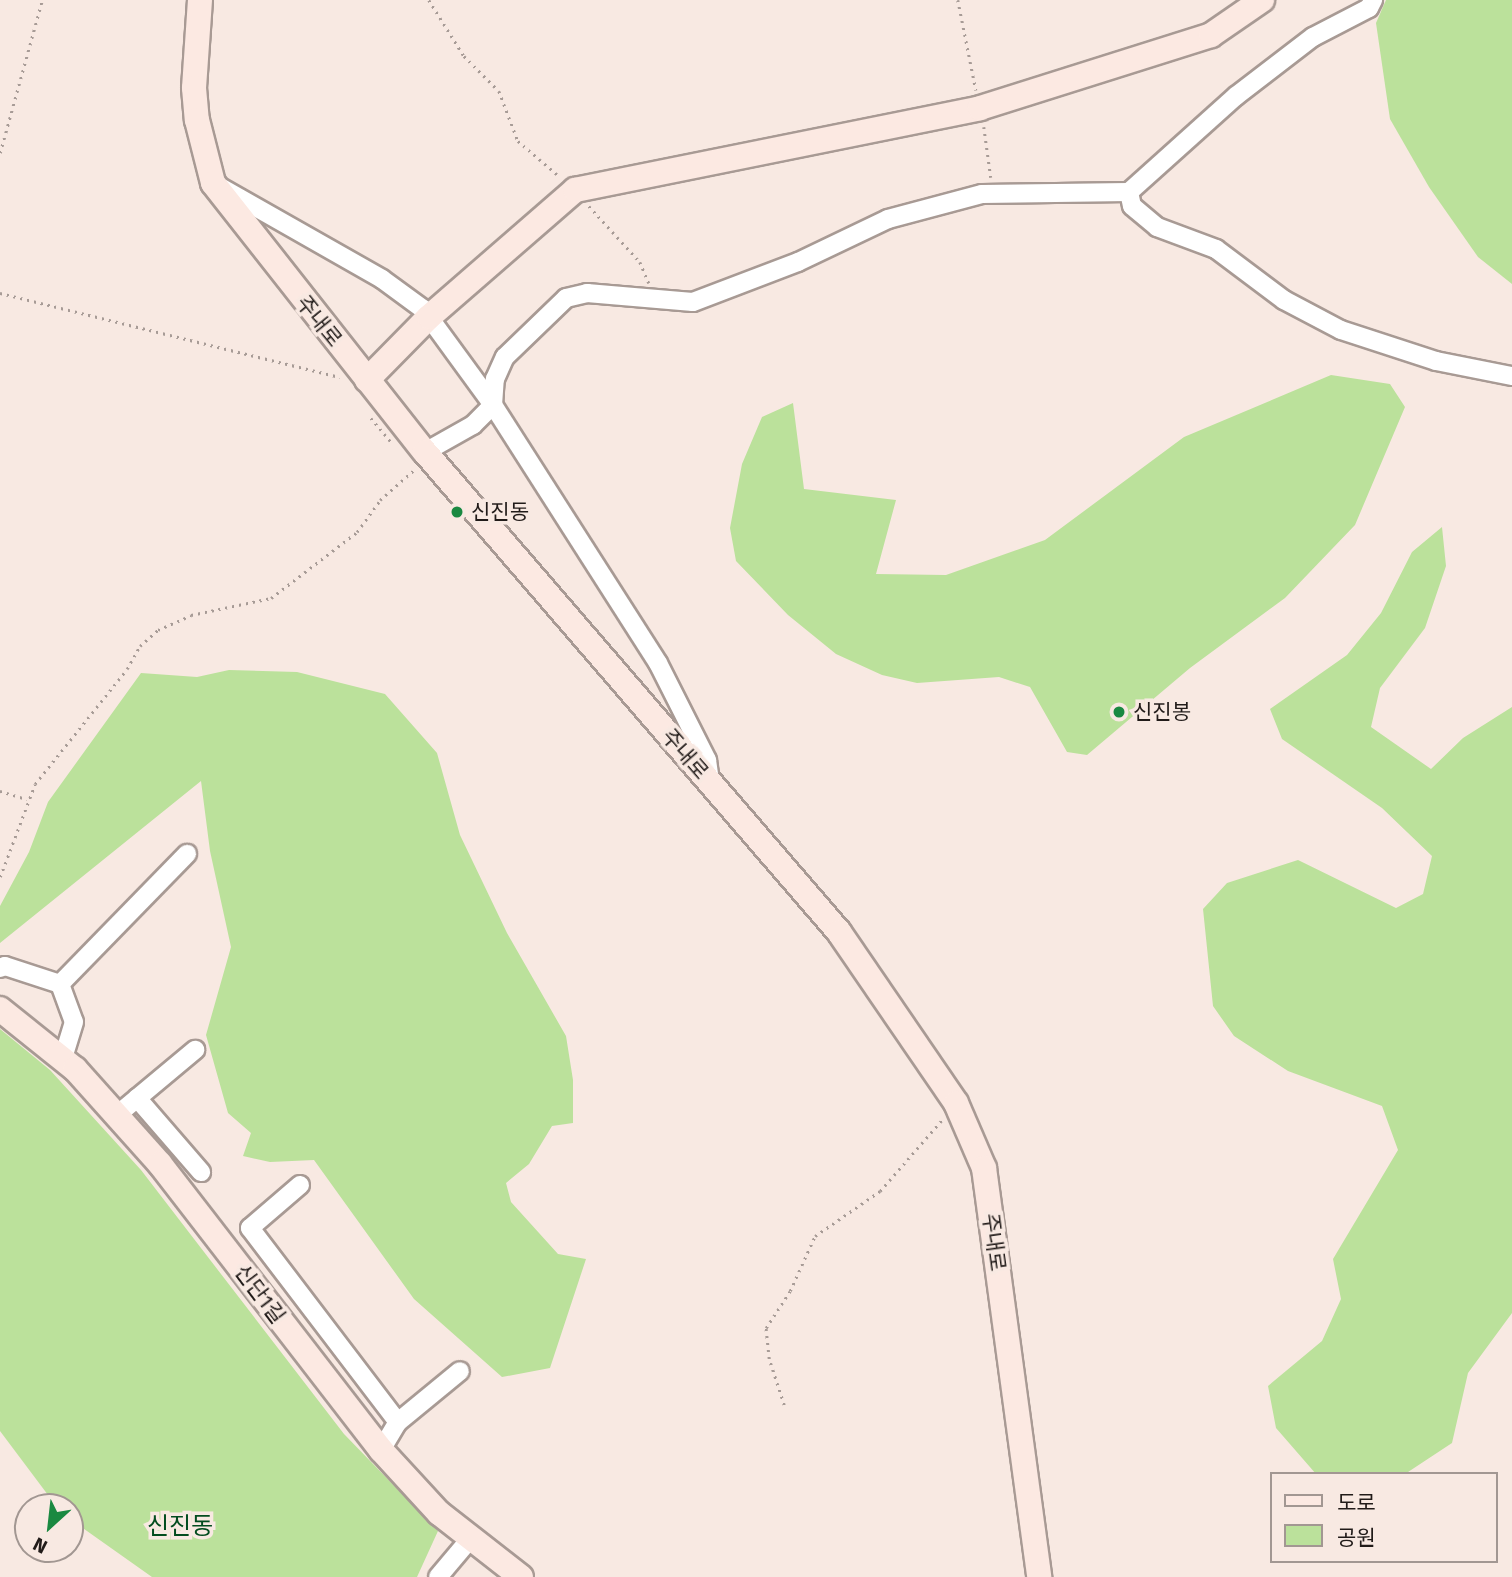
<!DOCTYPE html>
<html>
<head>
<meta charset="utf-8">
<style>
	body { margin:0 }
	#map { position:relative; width:1512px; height:1577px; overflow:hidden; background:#f8e9e2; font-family:"Fira Sans","Noto Sans KR",sans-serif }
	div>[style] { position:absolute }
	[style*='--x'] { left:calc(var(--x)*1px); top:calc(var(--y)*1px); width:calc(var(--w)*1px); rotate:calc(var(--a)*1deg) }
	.green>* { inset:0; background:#bbe19b }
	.path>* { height:2.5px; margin-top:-1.25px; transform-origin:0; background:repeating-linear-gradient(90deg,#a79b96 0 2px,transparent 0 7px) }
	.roads { filter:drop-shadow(2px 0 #a89a94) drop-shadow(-2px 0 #a89a94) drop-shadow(0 2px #a89a94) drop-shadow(0 -2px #a89a94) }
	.street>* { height:18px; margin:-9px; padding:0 9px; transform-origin:9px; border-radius:9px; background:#fff }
	.secondary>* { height:24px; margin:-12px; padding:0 12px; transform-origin:12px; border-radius:12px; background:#fce9e2 }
	.dots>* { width:19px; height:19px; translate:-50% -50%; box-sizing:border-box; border:4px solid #f8e9e2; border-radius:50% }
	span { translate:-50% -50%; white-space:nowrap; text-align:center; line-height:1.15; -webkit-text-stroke:7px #f8e9e2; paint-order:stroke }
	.street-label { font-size:21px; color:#211b19 }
	.poi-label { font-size:21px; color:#211b19 }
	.left { translate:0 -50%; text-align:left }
	.quarter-label { font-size:24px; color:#034c1f }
	.legend { position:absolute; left:1270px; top:1472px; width:228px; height:91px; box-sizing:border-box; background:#f8e9e2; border:2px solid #a29792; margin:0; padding:9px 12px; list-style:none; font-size:21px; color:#211b19 }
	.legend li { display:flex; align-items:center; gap:14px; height:35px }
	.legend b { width:35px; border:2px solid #a29792 }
	.north { position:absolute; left:14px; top:1493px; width:70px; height:70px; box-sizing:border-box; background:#f8e9e2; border:2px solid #a29792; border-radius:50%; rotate:207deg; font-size:19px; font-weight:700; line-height:28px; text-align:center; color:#211b19 }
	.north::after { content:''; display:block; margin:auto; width:24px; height:32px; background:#1a8941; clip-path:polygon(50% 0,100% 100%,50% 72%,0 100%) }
</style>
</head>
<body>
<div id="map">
	<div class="green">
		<div style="clip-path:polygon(1386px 0,1512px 0,1512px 284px,1478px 257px,1429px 187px,1390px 119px,1376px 23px)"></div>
		<div style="clip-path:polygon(1331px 375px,1390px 384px,1405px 407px,1355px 525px,1285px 598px,1190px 668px,1087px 755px,1067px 752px,1030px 687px,999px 677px,917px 683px,882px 675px,836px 654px,788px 615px,736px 561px,730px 528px,742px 464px,762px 417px,793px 403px,804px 489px,896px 500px,876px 574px,946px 575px,1045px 540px,1184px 437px)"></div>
		<div style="clip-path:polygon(1442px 527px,1446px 566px,1425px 628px,1380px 688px,1371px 727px,1431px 769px,1463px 738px,1512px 707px,1512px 1313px,1468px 1373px,1452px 1443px,1405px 1474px,1316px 1474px,1276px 1428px,1268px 1386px,1322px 1341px,1341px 1299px,1333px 1259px,1398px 1150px,1382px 1106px,1288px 1071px,1234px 1036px,1213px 1006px,1203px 909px,1227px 883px,1298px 860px,1396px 908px,1423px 894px,1432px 856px,1382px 808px,1282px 739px,1270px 709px,1347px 655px,1381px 613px,1412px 552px)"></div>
		<div style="clip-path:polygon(229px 670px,297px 672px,385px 694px,437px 753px,460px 835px,507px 933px,566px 1036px,573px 1080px,573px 1123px,552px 1126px,529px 1164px,506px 1183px,511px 1202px,558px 1254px,586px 1259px,550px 1368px,502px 1377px,414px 1299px,314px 1160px,270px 1162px,243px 1156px,251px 1133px,228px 1113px,206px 1035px,231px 947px,210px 851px,201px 781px,0 943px,0 906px,29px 852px,48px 802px,141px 673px,197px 677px)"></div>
		<div style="clip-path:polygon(0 1029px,50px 1070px,141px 1170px,344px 1434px,438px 1531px,417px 1577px,152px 1577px,70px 1519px,70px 1507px,57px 1507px,0 1431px)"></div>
	</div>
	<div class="path">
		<div style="--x:429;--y:0;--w:66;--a:58"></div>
		<div style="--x:464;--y:56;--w:49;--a:45"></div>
		<div style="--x:499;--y:91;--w:53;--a:69.2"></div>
		<div style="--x:518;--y:141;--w:55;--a:40.6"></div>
		<div style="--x:958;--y:0;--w:92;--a:78.7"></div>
		<div style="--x:984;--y:127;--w:51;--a:82.2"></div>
		<div style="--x:0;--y:153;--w:159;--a:-74.6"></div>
		<div style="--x:589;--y:206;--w:76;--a:47.7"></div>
		<div style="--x:640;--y:262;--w:23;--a:67"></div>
		<div style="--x:0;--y:293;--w:350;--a:13.9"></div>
		<div style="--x:371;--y:418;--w:31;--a:50"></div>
		<div style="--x:0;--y:791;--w:28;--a:17"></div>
		<div style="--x:0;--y:877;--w:99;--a:-69.4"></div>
		<div style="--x:35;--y:784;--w:147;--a:-51.3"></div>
		<div style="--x:127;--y:669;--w:26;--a:-61"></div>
		<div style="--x:140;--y:646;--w:24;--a:-42"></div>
		<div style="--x:158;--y:630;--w:36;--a:-24"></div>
		<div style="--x:191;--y:615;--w:82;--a:-12"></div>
		<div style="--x:271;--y:598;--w:108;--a:-37.5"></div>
		<div style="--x:357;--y:532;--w:39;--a:-54"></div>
		<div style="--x:380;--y:500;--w:45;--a:-41.4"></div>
		<div style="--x:784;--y:1405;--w:48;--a:-108.1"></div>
		<div style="--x:769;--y:1359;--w:31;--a:-96"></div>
		<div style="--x:766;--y:1328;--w:44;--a:-57"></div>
		<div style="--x:790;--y:1291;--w:60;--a:-65.6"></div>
		<div style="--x:815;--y:1236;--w:79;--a:-34.7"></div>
		<div style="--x:880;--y:1191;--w:94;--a:-48.9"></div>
	</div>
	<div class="roads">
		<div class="street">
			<div style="--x:222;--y:188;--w:184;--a:29.6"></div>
			<div style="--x:382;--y:279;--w:51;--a:36.2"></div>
			<div style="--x:423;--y:309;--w:119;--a:53.9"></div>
			<div style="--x:493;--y:405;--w:306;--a:57.4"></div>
			<div style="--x:658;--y:663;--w:109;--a:63.2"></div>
			<div style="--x:707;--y:760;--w:22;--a:82"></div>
			<div style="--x:1129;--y:192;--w:14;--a:78"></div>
			<div style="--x:1132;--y:206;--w:33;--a:40"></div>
			<div style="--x:1157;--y:227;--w:63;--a:20.4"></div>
			<div style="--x:1216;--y:249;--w:85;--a:36.9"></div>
			<div style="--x:1284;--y:300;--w:64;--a:27.8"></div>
			<div style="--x:1341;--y:330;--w:100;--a:18.1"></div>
			<div style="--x:1436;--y:361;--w:77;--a:11.2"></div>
			<div style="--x:425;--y:452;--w:55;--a:-29.4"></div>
			<div style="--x:473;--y:425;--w:28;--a:-45"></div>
			<div style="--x:493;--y:405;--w:26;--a:-86"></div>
			<div style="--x:495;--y:379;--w:24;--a:-66"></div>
			<div style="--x:505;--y:357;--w:85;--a:-44"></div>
			<div style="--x:566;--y:298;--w:22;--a:-13"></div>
			<div style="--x:587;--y:293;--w:106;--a:4.9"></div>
			<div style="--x:693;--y:302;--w:112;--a:-20.9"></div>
			<div style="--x:798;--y:262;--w:100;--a:-25.5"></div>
			<div style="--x:888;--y:219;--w:97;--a:-14.9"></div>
			<div style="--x:982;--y:194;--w:147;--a:-0.8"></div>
			<div style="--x:1129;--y:192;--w:144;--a:-41.9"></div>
			<div style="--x:1236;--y:96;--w:97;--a:-37.5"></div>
			<div style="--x:1313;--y:37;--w:63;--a:-27.4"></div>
			<div style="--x:1369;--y:8;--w:9;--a:-63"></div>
			<div style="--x:0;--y:968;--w:5;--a:-22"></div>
			<div style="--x:5;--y:966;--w:58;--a:18.1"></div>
			<div style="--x:60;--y:984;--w:40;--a:69.8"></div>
			<div style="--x:74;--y:1022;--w:39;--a:107"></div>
			<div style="--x:60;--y:984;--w:182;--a:-45.7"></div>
			<div style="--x:137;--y:1098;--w:98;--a:49.1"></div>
			<div style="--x:117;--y:1115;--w:102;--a:-39.8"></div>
			<div style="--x:300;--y:1185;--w:66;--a:139.3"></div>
			<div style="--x:250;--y:1228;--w:244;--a:52.7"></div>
			<div style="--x:381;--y:1450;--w:33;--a:-59"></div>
			<div style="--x:398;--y:1422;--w:80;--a:-39.4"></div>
			<div style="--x:438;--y:1577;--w:50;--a:-49.9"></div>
		</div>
		<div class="secondary">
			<div style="--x:200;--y:0;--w:88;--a:93.9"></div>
			<div style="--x:194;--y:88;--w:32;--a:85"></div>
			<div style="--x:197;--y:120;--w:65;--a:75.7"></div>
			<div style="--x:213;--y:183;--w:342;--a:51.8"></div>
			<div style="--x:425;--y:452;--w:634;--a:49.22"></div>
			<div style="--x:839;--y:932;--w:207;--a:55.6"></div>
			<div style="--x:956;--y:1103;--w:71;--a:66.7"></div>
			<div style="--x:984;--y:1168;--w:413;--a:82.3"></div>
			<div style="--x:367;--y:380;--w:88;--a:-45.5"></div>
			<div style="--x:429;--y:317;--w:194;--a:-41"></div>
			<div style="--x:575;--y:190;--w:413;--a:-11.4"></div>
			<div style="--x:980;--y:108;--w:242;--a:-17.5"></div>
			<div style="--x:1211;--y:35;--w:62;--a:-34.5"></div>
			<div style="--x:0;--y:1009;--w:96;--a:38.7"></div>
			<div style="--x:75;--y:1069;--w:127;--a:48.2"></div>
			<div style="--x:160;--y:1164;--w:361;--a:52.3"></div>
			<div style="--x:381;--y:1450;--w:86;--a:47.4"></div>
			<div style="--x:439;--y:1513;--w:104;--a:38"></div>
		</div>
	</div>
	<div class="dots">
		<div style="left:457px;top:512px;background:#1a8941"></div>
		<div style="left:1119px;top:712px;background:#1a8941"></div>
	</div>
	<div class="street-label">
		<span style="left:319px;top:321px;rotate:51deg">주내로</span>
		<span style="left:685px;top:754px;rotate:49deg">주내로</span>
		<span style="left:994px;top:1242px;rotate:82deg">주내로</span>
		<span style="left:260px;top:1294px;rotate:53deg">신단1길</span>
	</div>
	<div class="poi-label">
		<span class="left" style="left:471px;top:512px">신진동</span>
		<span class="left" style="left:1133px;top:712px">신진봉</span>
	</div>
	<div class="quarter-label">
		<span style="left:180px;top:1527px">신진동</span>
	</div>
	<ul class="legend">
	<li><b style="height:9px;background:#fce9e2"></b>도로</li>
	<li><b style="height:19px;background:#bbe19b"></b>공원</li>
	</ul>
	<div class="north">N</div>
</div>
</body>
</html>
